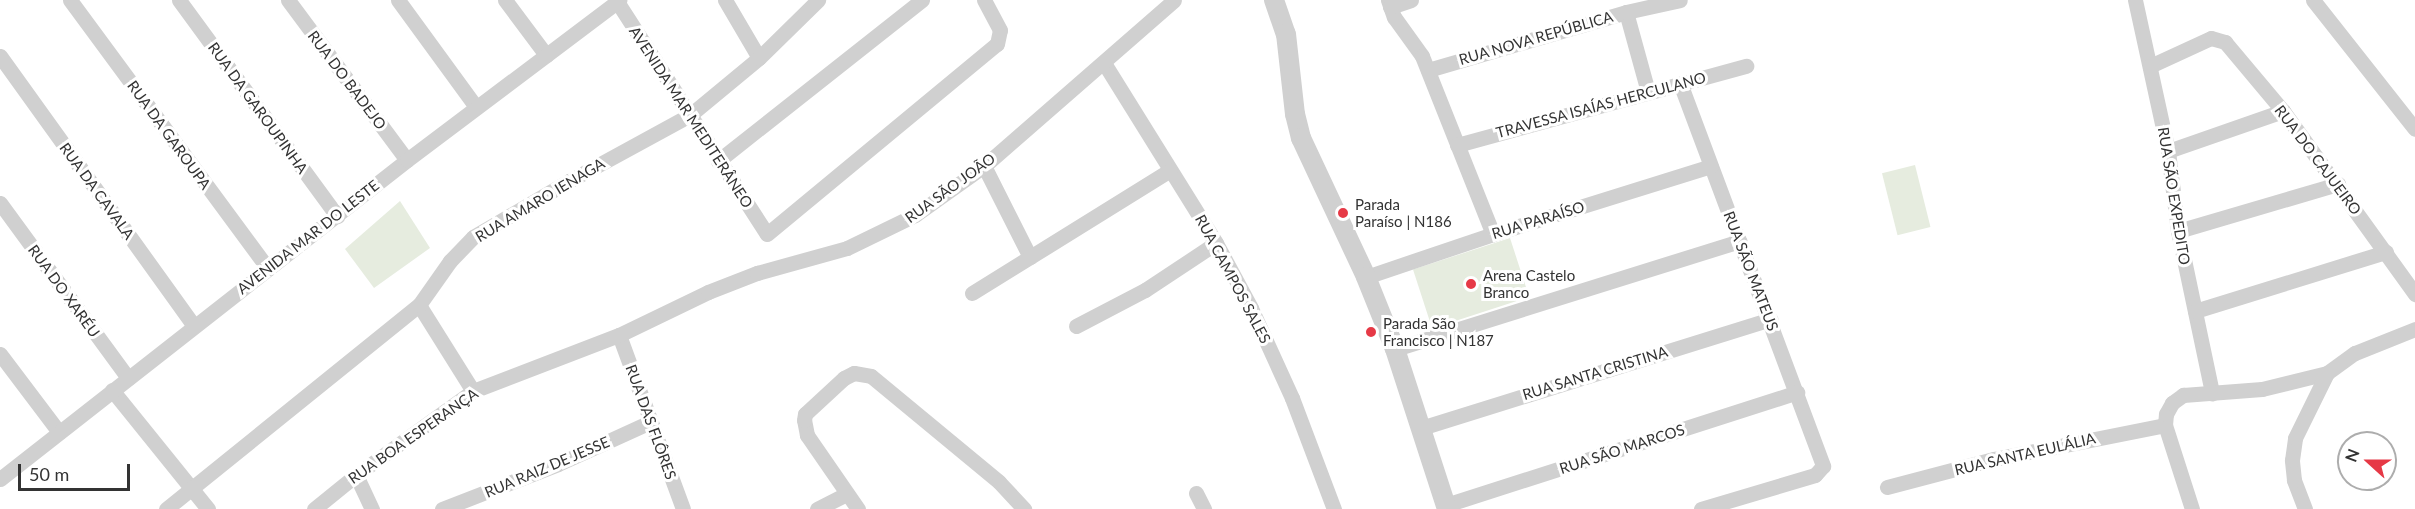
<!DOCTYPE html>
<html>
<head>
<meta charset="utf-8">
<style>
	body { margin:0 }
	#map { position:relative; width:2415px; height:509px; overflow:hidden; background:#fff; font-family:Lato,sans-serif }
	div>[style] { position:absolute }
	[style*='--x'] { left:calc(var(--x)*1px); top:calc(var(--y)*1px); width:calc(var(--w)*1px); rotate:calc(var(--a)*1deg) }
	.green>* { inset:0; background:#e6ecdf; transform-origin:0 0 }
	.minor>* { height:15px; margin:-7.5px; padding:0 7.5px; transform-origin:7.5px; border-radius:7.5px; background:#d0d0d0 }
	.tertiary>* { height:20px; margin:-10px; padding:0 10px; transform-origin:10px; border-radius:10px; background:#d0d0d0 }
	.dots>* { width:16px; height:16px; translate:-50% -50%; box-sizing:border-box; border:3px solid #fff; border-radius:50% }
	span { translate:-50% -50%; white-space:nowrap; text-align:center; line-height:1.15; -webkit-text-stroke:6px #fff; paint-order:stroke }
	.street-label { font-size:15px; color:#333 }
	.poi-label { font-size:15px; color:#333 }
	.left { translate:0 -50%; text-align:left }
	.north { position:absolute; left:2337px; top:431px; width:60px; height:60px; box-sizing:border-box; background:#fff; border:2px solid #adadad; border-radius:50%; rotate:291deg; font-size:16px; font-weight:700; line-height:24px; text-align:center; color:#333 }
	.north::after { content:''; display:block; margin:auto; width:21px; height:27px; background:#e63946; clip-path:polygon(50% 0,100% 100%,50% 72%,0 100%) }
	.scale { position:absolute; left:18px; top:464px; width:112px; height:27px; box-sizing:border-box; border:3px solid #333; border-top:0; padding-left:8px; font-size:18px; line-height:21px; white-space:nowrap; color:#333; -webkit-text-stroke:4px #fff; paint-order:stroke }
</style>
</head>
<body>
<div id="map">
	<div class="green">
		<div style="left:1915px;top:165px;width:64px;height:34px;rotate:76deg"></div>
		<div style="clip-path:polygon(400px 201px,430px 248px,374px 288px,345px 249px)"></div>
		<div style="left:1510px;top:238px;width:62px;height:102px;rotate:72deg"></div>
	</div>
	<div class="minor">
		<div style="--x:70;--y:0;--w:334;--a:53.6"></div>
		<div style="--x:179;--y:0;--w:268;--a:53.8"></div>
		<div style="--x:288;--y:0;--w:199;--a:53.4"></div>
		<div style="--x:398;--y:0;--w:132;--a:53.9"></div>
		<div style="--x:505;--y:0;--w:69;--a:53.3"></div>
		<div style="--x:616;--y:0;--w:278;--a:57.2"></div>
		<div style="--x:767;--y:234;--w:298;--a:-39.6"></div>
		<div style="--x:997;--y:44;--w:14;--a:-78"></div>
		<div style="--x:1000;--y:30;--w:34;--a:-118"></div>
		<div style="--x:725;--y:0;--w:67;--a:59.6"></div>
		<div style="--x:1388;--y:0;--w:18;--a:71"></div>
		<div style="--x:1394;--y:17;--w:48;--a:54.3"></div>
		<div style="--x:1422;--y:56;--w:192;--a:68.3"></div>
		<div style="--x:2135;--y:0;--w:155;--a:77.7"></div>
		<div style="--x:2168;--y:151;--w:81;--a:82.9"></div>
		<div style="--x:2178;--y:231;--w:166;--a:78.1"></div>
		<div style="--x:2313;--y:0;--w:164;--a:51.7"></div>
		<div style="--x:1390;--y:7;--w:22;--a:-18"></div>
		<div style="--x:1626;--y:12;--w:83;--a:74.6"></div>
		<div style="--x:0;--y:56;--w:332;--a:54.3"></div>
		<div style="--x:1104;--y:63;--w:212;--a:58.1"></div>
		<div style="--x:1216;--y:243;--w:74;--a:61.7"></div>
		<div style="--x:1251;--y:308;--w:99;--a:65.5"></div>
		<div style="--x:1292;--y:398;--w:119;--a:69.3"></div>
		<div style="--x:2150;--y:66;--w:67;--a:-24.7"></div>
		<div style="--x:2211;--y:38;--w:15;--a:16"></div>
		<div style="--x:2225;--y:42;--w:90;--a:50"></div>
		<div style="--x:2283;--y:111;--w:226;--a:54.2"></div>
		<div style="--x:1428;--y:70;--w:206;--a:-16.3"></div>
		<div style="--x:1626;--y:12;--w:55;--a:-12.5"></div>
		<div style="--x:1680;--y:83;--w:409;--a:69.5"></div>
		<div style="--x:1823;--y:466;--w:12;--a:132"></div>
		<div style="--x:1815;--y:475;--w:119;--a:163.4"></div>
		<div style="--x:1457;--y:145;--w:300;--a:-15.3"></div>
		<div style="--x:2168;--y:151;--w:122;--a:-19.2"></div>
		<div style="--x:718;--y:161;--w:260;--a:-38.3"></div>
		<div style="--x:984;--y:166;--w:102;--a:63.2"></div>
		<div style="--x:0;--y:203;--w:217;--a:53.8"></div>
		<div style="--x:2178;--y:231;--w:167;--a:-16.4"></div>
		<div style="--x:1366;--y:277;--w:134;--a:-18.7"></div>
		<div style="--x:1493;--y:234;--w:228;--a:-17.3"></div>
		<div style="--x:972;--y:293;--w:233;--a:-31.8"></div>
		<div style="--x:419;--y:305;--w:102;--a:57.9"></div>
		<div style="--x:2195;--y:311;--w:200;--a:-17.2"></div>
		<div style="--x:1076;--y:326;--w:78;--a:-27.6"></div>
		<div style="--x:1145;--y:290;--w:85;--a:-33.5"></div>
		<div style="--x:619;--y:335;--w:185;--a:69.8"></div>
		<div style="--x:1395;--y:349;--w:361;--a:-17.4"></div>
		<div style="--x:0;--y:354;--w:98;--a:52.9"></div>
		<div style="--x:112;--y:390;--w:153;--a:51.1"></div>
		<div style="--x:1421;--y:428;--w:366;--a:-17.3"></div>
		<div style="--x:356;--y:475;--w:38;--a:65"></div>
		<div style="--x:0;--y:479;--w:517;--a:-38.09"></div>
		<div style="--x:407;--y:160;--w:266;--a:-37"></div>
		<div style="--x:1887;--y:487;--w:111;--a:-14.7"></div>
		<div style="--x:1994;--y:459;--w:174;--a:-11.2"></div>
		<div style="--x:1196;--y:493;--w:18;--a:63"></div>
		<div style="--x:1446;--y:505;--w:369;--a:-17.8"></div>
		<div style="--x:166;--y:509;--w:325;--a:-38.9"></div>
		<div style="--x:419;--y:305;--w:54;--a:-54.8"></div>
		<div style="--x:450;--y:261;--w:33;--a:-46"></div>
		<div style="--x:473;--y:237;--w:111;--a:-30.3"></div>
		<div style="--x:569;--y:181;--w:138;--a:-28.6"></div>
		<div style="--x:690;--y:115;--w:89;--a:-39.6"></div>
		<div style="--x:759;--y:58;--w:83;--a:-44.5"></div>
		<div style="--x:314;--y:509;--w:54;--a:-39"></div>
		<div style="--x:356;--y:475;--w:144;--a:-35.7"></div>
		<div style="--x:473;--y:391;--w:156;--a:-21"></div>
		<div style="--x:619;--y:335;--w:99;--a:-25.8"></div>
		<div style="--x:708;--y:292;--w:53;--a:-21.2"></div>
		<div style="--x:757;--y:273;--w:93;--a:-15.5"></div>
		<div style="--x:847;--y:248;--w:76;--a:-25.9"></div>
		<div style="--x:915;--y:215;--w:85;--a:-35.4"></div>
		<div style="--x:984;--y:166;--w:252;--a:-41.1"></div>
		<div style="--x:442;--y:509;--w:124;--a:-21.2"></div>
		<div style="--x:558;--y:464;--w:101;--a:-24.5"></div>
		<div style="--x:817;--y:509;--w:33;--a:-27"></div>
		<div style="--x:858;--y:509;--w:90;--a:-124.6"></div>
		<div style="--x:807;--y:435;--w:15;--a:-101"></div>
		<div style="--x:804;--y:420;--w:6;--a:-81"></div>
		<div style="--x:805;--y:414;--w:53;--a:-42.7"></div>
		<div style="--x:844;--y:378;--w:11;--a:-27"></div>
		<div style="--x:854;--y:373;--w:17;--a:10"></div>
		<div style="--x:871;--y:376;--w:166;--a:39.6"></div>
		<div style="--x:999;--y:482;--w:37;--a:47"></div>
		<div style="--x:2192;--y:509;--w:88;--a:-107.8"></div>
		<div style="--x:2165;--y:425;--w:11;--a:-85"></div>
		<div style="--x:2166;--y:414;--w:13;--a:-61"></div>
		<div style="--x:2172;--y:403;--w:14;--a:-36"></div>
		<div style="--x:2183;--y:395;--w:79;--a:-4.3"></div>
		<div style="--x:2262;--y:389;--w:67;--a:-13.8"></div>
		<div style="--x:2327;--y:373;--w:34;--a:-36"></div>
		<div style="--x:2355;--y:353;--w:65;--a:-21.8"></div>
		<div style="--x:2305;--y:509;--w:31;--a:-111"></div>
		<div style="--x:2294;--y:480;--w:20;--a:-96"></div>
		<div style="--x:2292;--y:460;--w:22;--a:-82"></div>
		<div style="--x:2295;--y:438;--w:72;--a:-63.8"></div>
	</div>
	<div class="tertiary">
		<div style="--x:1274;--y:0;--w:36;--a:71"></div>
		<div style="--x:1286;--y:34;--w:81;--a:83.6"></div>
		<div style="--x:1295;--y:114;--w:25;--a:76"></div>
		<div style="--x:1301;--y:138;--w:153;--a:64.9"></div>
		<div style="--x:1366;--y:277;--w:78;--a:68.1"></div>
		<div style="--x:1395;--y:349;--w:168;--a:72"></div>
	</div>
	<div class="dots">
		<div style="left:1343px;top:213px;background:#e63946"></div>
		<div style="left:1471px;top:284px;background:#e63946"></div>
		<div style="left:1371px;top:332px;background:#e63946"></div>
	</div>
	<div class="street-label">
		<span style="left:1536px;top:38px;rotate:-16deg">RUA NOVA REPÚBLICA</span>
		<span style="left:347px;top:80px;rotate:53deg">RUA DO BADEJO</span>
		<span style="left:1601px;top:105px;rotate:-15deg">TRAVESSA ISAÍAS HERCULANO</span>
		<span style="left:258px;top:108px;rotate:54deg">RUA DA GAROUPINHA</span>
		<span style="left:691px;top:117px;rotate:57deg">AVENIDA MAR MEDITERÂNEO</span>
		<span style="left:169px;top:135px;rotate:54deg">RUA DA GAROUPA</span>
		<span style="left:2318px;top:160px;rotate:53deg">RUA DO CAJUEIRO</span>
		<span style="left:950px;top:188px;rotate:-36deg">RUA SÃO JOÃO</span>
		<span style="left:97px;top:191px;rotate:54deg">RUA DA CAVALA</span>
		<span style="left:2174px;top:196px;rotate:81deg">RUA SÃO EXPEDITO</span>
		<span style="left:540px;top:200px;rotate:-31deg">RUA AMARO IENAGA</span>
		<span style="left:1538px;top:220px;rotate:-17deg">RUA PARAÍSO</span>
		<span style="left:308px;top:237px;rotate:-38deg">AVENIDA MAR DO LESTE</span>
		<span style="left:1751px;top:271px;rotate:69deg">RUA SÃO MATEUS</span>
		<span style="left:1233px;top:279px;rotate:62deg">RUA CAMPOS SALES</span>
		<span style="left:64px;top:291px;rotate:54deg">RUA DO XARÉU</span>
		<span style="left:1595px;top:373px;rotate:-17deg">RUA SANTA CRISTINA</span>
		<span style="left:651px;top:422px;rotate:70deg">RUA DAS FLÔRES</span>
		<span style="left:413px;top:436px;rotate:-35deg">RUA BOA ESPERANÇA</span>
		<span style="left:1622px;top:449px;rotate:-18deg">RUA SÃO MARCOS</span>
		<span style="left:2025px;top:454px;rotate:-13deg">RUA SANTA EULÁLIA</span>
		<span style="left:547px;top:467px;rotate:-23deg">RUA RAIZ DE JESSE</span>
	</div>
	<div class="poi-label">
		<span class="left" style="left:1355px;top:213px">Parada<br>Paraíso | N186</span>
		<span class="left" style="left:1483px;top:284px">Arena Castelo<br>Branco</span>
		<span class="left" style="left:1383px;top:332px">Parada São<br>Francisco | N187</span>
	</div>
	<div class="north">N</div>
	<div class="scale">50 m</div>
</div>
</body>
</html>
